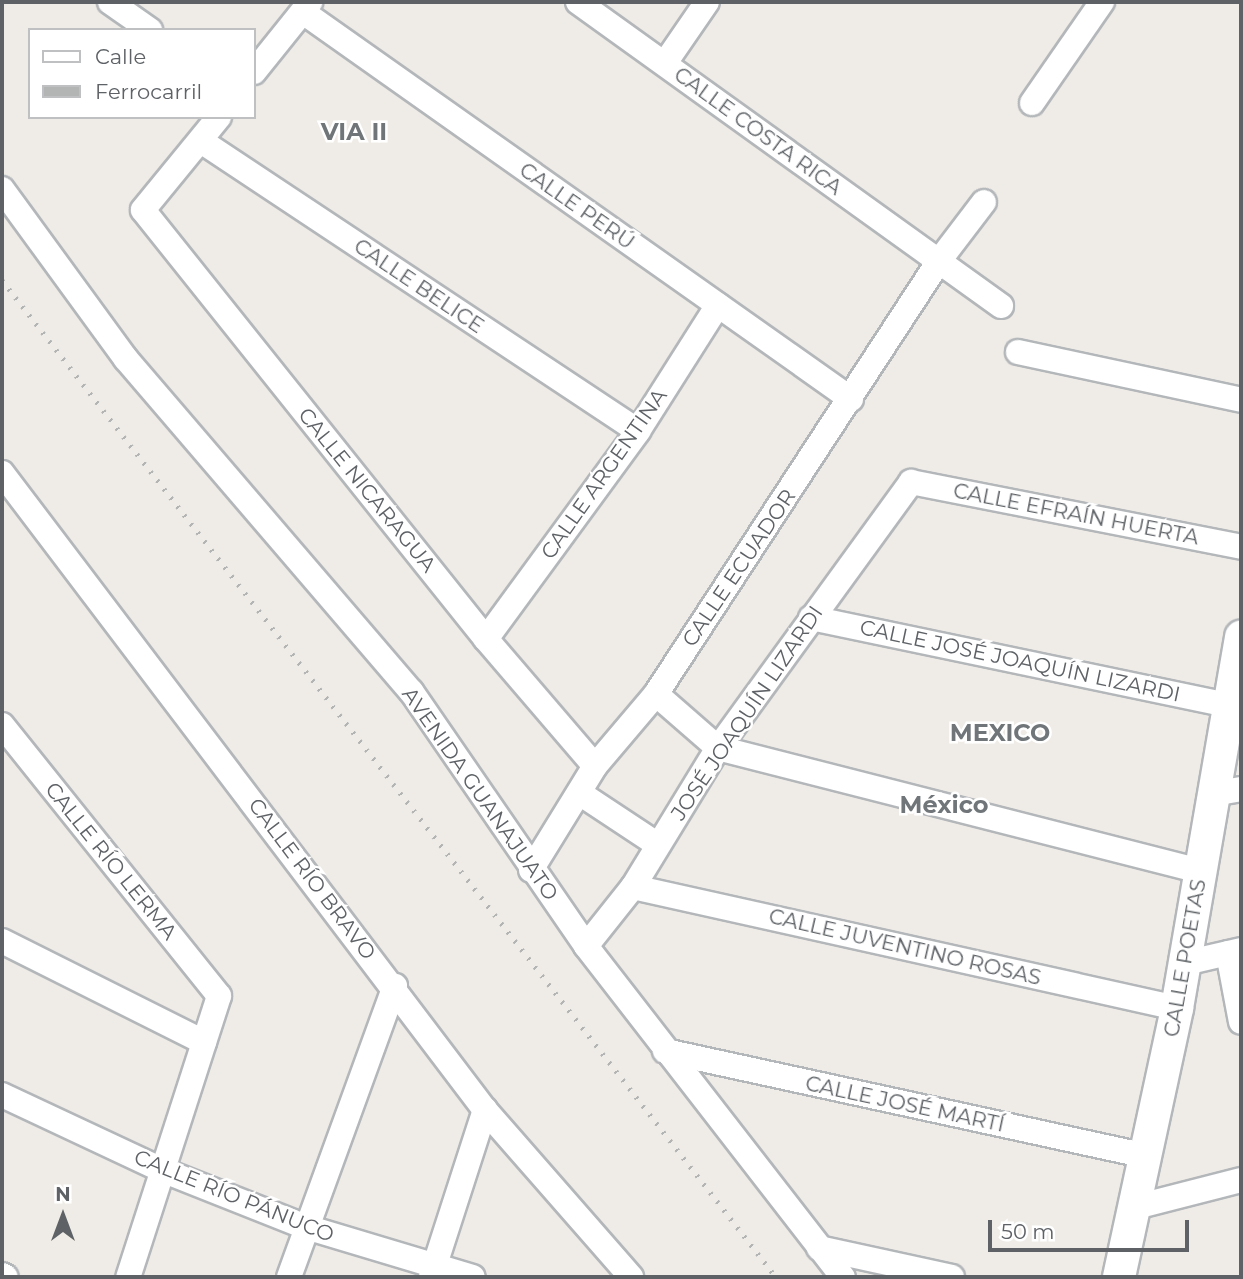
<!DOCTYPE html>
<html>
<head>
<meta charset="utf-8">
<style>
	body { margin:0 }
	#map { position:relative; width:1243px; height:1279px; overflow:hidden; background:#efece7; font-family:Montserrat,sans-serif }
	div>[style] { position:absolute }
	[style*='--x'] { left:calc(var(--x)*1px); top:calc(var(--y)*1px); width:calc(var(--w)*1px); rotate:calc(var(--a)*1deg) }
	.roads { filter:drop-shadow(2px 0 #b4b7ba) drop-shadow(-2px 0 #b4b7ba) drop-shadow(0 2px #b4b7ba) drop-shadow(0 -2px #b4b7ba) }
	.minor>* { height:24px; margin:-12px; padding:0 12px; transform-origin:12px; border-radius:12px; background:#fff }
	.tertiary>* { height:32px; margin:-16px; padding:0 16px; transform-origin:16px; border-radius:16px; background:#fff }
	.rail>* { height:5px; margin-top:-2.5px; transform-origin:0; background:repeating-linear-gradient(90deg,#b3b4b4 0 2px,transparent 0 11px) }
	span { translate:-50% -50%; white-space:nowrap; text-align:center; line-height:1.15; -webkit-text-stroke:5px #fff; paint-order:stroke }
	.street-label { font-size:21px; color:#5e6266 }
	.quarter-label { font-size:24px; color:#6f7578; font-weight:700 }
	.frame { position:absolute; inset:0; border:4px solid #5e6266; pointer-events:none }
	.legend { position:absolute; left:28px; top:28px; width:228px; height:91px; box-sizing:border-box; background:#fff; border:2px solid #bfc0c2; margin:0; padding:9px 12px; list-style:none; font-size:21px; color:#5e6266 }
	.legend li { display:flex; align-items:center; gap:14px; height:35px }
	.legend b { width:35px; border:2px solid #bfc0c2 }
	.north { position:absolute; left:28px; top:1181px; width:70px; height:70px; -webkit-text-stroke:5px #fff; paint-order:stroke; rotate:0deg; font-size:19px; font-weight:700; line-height:28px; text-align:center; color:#5e6266 }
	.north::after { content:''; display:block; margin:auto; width:24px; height:32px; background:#5e6266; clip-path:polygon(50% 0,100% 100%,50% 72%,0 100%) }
	.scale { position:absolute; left:988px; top:1220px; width:201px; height:32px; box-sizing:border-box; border:4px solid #5e6266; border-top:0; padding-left:9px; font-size:21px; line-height:24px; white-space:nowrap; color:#5e6266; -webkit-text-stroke:5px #fff; paint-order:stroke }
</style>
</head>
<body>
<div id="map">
	<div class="roads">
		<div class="minor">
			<div style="--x:110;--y:2;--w:49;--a:35"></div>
			<div style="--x:578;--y:2;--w:521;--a:35.7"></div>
			<div style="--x:303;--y:12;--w:671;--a:35.23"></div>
			<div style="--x:665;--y:63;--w:74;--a:-55.5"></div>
			<div style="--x:254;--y:72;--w:90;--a:-51.3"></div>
			<div style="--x:1032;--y:103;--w:123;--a:-55.3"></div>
			<div style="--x:219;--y:117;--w:120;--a:129.3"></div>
			<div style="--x:143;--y:210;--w:549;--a:51.36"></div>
			<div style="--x:486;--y:639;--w:167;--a:49.4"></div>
			<div style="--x:201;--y:141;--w:524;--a:33.57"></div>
			<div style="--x:2;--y:189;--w:210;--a:53.9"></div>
			<div style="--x:126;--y:359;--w:438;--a:49.4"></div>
			<div style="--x:411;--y:691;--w:309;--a:55.5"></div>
			<div style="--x:586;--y:946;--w:419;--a:52.2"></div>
			<div style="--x:1018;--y:352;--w:228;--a:12.1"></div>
			<div style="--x:2;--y:473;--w:799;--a:52.83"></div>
			<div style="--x:485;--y:1110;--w:222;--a:48.8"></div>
			<div style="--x:811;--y:618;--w:427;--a:11.8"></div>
			<div style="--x:486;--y:639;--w:258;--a:-53.8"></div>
			<div style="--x:638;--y:431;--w:149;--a:-57.6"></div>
			<div style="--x:656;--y:694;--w:82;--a:41.1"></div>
			<div style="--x:718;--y:748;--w:498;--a:14.3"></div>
			<div style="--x:2;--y:725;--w:347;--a:51.3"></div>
			<div style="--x:219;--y:996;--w:295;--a:107.9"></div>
			<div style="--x:581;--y:794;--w:92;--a:33.5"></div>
			<div style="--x:1213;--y:794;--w:28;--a:-10"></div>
			<div style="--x:531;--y:870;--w:122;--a:-58.4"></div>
			<div style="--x:595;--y:766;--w:94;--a:-49.7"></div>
			<div style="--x:656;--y:694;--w:517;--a:-56.83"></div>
			<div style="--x:939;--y:261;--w:74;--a:-52.7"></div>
			<div style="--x:633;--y:887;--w:557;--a:12.54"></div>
			<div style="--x:2;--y:941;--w:226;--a:26.6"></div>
			<div style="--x:586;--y:946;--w:75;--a:-51.5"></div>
			<div style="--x:633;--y:887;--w:163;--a:-58.6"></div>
			<div style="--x:718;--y:748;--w:329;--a:-54"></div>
			<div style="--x:911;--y:482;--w:336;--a:11.1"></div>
			<div style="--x:1228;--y:953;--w:70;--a:79.3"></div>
			<div style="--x:1185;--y:963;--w:57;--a:-13.1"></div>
			<div style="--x:665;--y:1051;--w:492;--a:12.3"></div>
			<div style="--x:2;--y:1095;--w:177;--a:25.1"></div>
			<div style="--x:162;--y:1170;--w:155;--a:21.6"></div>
			<div style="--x:306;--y:1227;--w:174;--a:16.7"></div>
			<div style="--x:1136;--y:1207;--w:108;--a:-14.4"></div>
			<div style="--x:819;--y:1248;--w:136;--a:12.3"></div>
			<div style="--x:2;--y:1275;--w:4;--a:27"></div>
			<div style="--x:289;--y:1277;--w:310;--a:-70"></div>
			<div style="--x:431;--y:1277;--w:176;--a:-72.1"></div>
		</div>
		<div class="tertiary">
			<div style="--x:1119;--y:1277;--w:275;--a:-77.8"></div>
			<div style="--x:1177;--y:1008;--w:377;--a:-80.2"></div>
		</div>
	</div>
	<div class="rail">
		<div style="--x:2;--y:280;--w:1262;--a:52.18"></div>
	</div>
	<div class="street-label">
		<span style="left:758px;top:131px;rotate:36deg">CALLE COSTA RICA</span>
		<span style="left:577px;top:206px;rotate:35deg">CALLE PERÚ</span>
		<span style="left:419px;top:286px;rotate:34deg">CALLE BELICE</span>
		<span style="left:604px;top:474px;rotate:-55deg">CALLE ARGENTINA</span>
		<span style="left:367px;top:490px;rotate:51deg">CALLE NICARAGUA</span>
		<span style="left:1076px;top:514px;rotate:11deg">CALLE EFRAÍN HUERTA</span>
		<span style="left:739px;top:568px;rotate:-56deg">CALLE ECUADOR</span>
		<span style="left:1020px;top:661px;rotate:12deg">CALLE JOSÉ JOAQUÍN LIZARDI</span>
		<span style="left:747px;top:713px;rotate:-56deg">JOSÉ JOAQUÍN LIZARDI</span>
		<span style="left:480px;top:794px;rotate:55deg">AVENIDA GUANAJUATO</span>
		<span style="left:111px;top:861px;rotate:51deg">CALLE RÍO LERMA</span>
		<span style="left:312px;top:879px;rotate:53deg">CALLE RÍO BRAVO</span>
		<span style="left:905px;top:947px;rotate:13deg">CALLE JUVENTINO ROSAS</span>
		<span style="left:1185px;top:958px;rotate:-80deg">CALLE POETAS</span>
		<span style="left:905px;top:1104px;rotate:12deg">CALLE JOSÉ MARTÍ</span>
		<span style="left:234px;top:1196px;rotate:22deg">CALLE RÍO PÁNUCO</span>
	</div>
	<div class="quarter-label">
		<span style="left:354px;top:132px">VIA II</span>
		<span style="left:1000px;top:733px">MEXICO</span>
		<span style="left:944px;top:805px">México</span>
	</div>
	<div class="frame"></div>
	<ul class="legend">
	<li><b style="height:9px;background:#fff"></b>Calle</li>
	<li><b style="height:9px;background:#b3b4b4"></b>Ferrocarril</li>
	</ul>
	<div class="north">N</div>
	<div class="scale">50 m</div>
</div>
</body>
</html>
